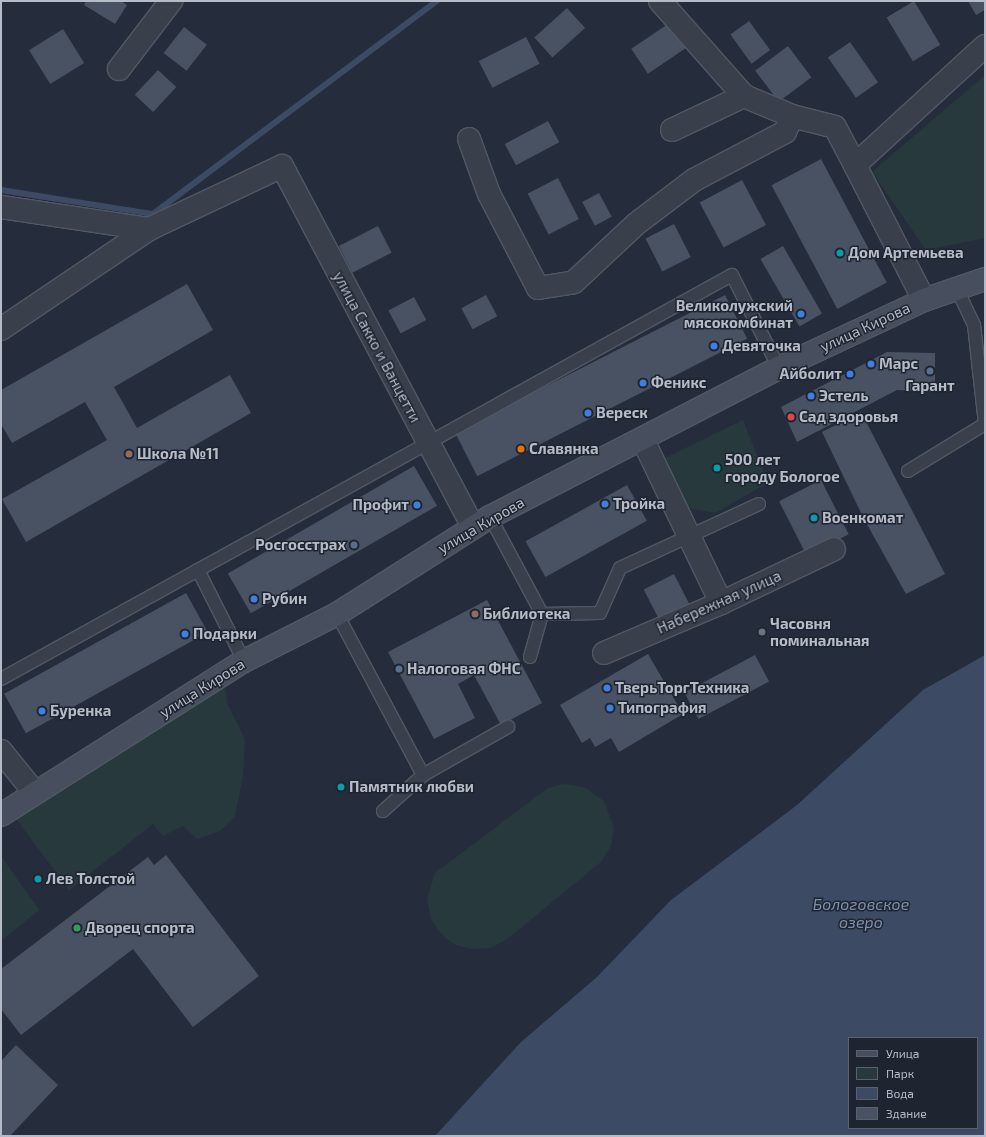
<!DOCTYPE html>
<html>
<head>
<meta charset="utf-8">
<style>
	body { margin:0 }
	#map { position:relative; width:986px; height:1137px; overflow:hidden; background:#252d3c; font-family:"Exo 2",sans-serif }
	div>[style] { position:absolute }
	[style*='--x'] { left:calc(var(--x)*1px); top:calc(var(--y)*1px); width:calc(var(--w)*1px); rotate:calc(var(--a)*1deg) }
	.green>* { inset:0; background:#27393d }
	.water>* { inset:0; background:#3c4a64 }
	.stream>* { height:6px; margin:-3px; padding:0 3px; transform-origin:3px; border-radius:3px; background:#3c4a64 }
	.building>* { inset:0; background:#495262; transform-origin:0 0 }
	.roads { filter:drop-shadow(1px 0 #515864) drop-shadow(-1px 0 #515864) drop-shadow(0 1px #515864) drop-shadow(0 -1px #515864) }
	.service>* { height:12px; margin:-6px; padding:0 6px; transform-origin:6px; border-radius:6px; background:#39404c }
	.minor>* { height:22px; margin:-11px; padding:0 11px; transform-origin:11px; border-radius:11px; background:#39404c }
	.tertiary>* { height:22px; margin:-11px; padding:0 11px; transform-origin:11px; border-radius:11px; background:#39404c }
	.secondary>* { height:22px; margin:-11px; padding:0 11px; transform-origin:11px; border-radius:11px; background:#474f5f }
	.dots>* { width:11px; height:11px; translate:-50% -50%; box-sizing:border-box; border:2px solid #1e2531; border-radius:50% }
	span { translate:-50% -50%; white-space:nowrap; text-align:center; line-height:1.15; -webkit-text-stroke:3px #1e2531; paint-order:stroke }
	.poi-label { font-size:15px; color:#b5bbc7; font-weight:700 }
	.left { translate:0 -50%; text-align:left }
	.right { translate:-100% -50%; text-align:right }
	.street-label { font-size:15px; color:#b5bbc7 }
	.water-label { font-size:16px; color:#7e8fad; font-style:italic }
	.frame { position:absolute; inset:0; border:2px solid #b5bbc7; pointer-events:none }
	.legend { position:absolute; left:848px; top:1037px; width:130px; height:92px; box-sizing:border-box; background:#1e2531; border:1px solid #5a616d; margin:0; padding:5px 7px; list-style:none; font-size:12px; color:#b5bbc7 }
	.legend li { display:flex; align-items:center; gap:8px; height:20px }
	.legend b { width:20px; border:1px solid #5a616d }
</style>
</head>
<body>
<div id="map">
	<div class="green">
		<div style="clip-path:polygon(985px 75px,985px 238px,926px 250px,872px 172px)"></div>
		<div style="clip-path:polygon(743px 420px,768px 483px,715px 513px,684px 507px,665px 458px)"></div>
		<div style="clip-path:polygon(224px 679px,227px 703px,245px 739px,243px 776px,235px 816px,220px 831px,197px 839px,183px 826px,163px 836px,153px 824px,69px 890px,8px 808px)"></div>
		<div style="clip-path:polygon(563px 784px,584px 787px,604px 801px,614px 828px,611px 846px,601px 862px,507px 939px,491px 948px,472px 949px,456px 945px,443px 936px,431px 919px,427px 899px,435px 873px,548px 788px)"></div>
		<div style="clip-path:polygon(1px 856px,39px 910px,1px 941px)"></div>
	</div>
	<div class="water">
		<div style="clip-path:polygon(evenodd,985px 655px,985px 1136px,435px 1136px,521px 1042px,597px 977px,671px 900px,797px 805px,923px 690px,985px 655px,849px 1038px,977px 1038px,977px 1128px,849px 1128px,849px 1038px)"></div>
	</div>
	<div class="stream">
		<div style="--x:1;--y:190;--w:154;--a:9"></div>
		<div style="--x:153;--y:214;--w:355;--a:-36.9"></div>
	</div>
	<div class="building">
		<div style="clip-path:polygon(86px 1px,121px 1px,127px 5px,115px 24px,84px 5px)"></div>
		<div style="left:914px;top:1px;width:51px;height:32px;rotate:59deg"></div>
		<div style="clip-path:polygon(968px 1px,985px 1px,985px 10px,976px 15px)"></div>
		<div style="left:567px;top:8px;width:27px;height:44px;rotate:48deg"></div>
		<div style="left:749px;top:21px;width:36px;height:23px;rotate:54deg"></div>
		<div style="left:671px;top:22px;width:30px;height:48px;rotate:56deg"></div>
		<div style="left:184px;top:27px;width:29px;height:33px;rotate:38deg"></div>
		<div style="left:63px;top:29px;width:40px;height:40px;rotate:58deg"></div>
		<div style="left:526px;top:37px;width:30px;height:53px;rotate:63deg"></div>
		<div style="left:850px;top:42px;width:49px;height:27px;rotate:55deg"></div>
		<div style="left:788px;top:46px;width:39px;height:41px;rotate:53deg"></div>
		<div style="left:158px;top:70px;width:25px;height:34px;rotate:43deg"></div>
		<div style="left:548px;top:121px;width:24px;height:49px;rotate:62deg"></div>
		<div style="left:821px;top:159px;width:140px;height:56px;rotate:62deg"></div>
		<div style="left:558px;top:178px;width:46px;height:34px;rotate:63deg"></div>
		<div style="left:742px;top:180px;width:51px;height:48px;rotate:62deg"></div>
		<div style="left:599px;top:193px;width:27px;height:19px;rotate:62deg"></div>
		<div style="left:674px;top:224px;width:37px;height:32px;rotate:63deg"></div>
		<div style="left:378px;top:226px;width:30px;height:44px;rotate:63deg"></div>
		<div style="left:783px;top:246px;width:78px;height:26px;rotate:60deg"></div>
		<div style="clip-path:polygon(187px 284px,213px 330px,114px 387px,137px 428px,230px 375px,251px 413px,26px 542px,2px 499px,107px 440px,85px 402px,12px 443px,1px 424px,1px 390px)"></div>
		<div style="left:486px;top:295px;width:24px;height:28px;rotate:62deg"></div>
		<div style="left:725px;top:295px;width:49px;height:303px;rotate:63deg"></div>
		<div style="left:414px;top:297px;width:26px;height:29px;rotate:62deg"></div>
		<div style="clip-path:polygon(887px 352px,935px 353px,935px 392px,897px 390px,797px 442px,781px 407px)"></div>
		<div style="clip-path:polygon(861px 412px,945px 574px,906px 594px,864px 519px,822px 432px)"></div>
		<div style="left:414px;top:466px;width:46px;height:215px;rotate:60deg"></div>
		<div style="left:821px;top:480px;width:61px;height:47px;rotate:63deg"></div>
		<div style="left:627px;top:485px;width:41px;height:116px;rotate:61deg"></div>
		<div style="left:674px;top:574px;width:42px;height:34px;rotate:63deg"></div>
		<div style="left:186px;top:593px;width:45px;height:208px;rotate:61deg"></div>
		<div style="clip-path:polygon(487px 600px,542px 703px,501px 725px,474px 675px,458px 684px,475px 718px,434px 739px,388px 652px)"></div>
		<div style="clip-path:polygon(648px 654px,683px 714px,619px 752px,611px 738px,595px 747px,590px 738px,582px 743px,560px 705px)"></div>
		<div style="left:755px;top:655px;width:30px;height:80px;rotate:62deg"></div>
		<div style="clip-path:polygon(166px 855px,259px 976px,193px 1027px,133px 949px,21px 1035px,1px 1009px,1px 969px,148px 857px,154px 865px)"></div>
		<div style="clip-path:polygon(16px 1045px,58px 1085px,10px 1136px,1px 1136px,1px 1061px)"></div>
	</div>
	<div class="roads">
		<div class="service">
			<div style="--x:956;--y:287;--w:42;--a:64.7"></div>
			<div style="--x:974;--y:325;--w:101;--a:83.7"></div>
			<div style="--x:908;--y:471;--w:88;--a:-31.5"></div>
			<div style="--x:490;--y:517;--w:110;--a:61.8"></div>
			<div style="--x:542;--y:614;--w:58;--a:-1"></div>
			<div style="--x:600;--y:613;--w:49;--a:-66"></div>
			<div style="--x:620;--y:568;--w:153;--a:-24.7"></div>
			<div style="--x:198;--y:570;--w:102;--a:63.2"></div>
			<div style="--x:337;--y:614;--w:183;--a:61.9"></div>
			<div style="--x:423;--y:775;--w:54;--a:138"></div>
			<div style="--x:530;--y:657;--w:45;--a:-74.4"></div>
			<div style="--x:1;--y:679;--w:835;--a:-28.93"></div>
			<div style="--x:732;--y:275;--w:104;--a:63.2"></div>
			<div style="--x:423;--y:775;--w:98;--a:-29.5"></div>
		</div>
		<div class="minor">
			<div style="--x:660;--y:1;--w:127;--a:48.5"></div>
			<div style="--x:744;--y:96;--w:52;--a:22.6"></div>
			<div style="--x:792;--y:116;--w:44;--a:14.3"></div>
			<div style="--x:835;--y:127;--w:43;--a:62.2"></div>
			<div style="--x:119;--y:69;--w:86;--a:-52.6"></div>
			<div style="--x:672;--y:130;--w:80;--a:-25.3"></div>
			<div style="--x:469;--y:139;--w:59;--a:70"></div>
			<div style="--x:489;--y:194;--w:106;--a:62.5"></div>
			<div style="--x:538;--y:288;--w:36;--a:-9"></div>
			<div style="--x:574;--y:282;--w:85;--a:-43.1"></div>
			<div style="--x:636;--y:224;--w:73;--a:-37.2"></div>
			<div style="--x:694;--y:180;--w:103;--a:-27.8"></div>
			<div style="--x:785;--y:132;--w:17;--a:-66"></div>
			<div style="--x:1;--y:207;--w:150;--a:8.5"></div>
			<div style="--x:1;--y:329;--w:179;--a:-34"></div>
			<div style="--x:149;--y:229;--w:147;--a:-25.3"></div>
			<div style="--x:282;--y:166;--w:408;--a:62.1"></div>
			<div style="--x:643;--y:440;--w:181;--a:64.4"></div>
			<div style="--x:604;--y:653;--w:127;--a:-23.1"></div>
			<div style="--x:721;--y:603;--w:125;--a:-25.5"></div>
			<div style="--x:1;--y:751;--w:54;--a:51"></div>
		</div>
		<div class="tertiary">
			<div style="--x:924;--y:300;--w:152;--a:-117.1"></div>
			<div style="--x:855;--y:165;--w:176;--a:-42.5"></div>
		</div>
		<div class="secondary">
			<div style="--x:1;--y:815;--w:288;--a:-32.4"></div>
			<div style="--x:244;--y:661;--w:104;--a:-26.8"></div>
			<div style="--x:337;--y:614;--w:181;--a:-32.4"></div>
			<div style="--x:490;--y:517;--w:325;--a:-27.3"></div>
			<div style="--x:779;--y:368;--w:160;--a:-25.1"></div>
			<div style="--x:924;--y:300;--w:65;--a:-19"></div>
		</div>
	</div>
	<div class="dots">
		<div style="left:840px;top:253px;background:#0f9aa8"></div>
		<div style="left:801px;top:314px;background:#3f7fe0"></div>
		<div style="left:714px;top:346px;background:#3f7fe0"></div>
		<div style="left:871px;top:364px;background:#3f7fe0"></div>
		<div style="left:930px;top:371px;background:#5c6f8a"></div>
		<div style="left:850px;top:374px;background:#3f7fe0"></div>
		<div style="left:643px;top:383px;background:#3f7fe0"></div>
		<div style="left:811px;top:396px;background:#3f7fe0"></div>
		<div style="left:588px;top:413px;background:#3f7fe0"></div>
		<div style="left:791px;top:417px;background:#e0444e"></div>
		<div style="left:521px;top:449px;background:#e8710a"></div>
		<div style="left:129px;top:454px;background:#8d6e63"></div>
		<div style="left:717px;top:468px;background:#0f9aa8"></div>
		<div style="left:605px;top:504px;background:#3f7fe0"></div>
		<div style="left:417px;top:505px;background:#3f7fe0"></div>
		<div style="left:814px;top:518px;background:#0f9aa8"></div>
		<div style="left:354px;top:545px;background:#5c6f8a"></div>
		<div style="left:254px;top:599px;background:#3f7fe0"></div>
		<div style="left:475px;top:614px;background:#8d6e63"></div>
		<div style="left:762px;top:632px;background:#6b7280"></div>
		<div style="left:185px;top:634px;background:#3f7fe0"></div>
		<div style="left:399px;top:669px;background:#5c6f8a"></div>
		<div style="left:607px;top:688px;background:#3f7fe0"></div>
		<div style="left:610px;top:708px;background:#3f7fe0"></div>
		<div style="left:42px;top:711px;background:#3f7fe0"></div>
		<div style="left:341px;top:787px;background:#0f9aa8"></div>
		<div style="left:38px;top:879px;background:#0f9aa8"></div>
		<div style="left:77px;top:928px;background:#2e9e5b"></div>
	</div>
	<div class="poi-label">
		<span class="left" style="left:848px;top:253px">Дом Артемьева</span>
		<span class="right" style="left:793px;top:314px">Великолужский<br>мясокомбинат</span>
		<span class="left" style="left:722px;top:346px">Девяточка</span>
		<span class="left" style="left:879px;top:364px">Марс</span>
		<span class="right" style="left:842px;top:374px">Айболит</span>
		<span class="left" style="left:651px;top:383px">Феникс</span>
		<span style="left:930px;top:386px">Гарант</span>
		<span class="left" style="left:819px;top:396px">Эстель</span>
		<span class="left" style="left:596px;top:413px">Вереск</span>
		<span class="left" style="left:799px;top:417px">Сад здоровья</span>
		<span class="left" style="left:529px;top:449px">Славянка</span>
		<span class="left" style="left:137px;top:454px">Школа №11</span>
		<span class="left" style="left:725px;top:468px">500 лет<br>городу Бологое</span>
		<span class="left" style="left:613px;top:504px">Тройка</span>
		<span class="right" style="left:409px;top:505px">Профит</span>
		<span class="left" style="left:822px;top:518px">Военкомат</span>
		<span class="right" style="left:346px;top:545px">Росгосстрах</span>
		<span class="left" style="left:262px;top:599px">Рубин</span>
		<span class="left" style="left:483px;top:614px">Библиотека</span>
		<span class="left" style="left:770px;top:632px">Часовня<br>поминальная</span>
		<span class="left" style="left:193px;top:634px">Подарки</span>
		<span class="left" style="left:407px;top:669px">Налоговая ФНС</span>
		<span class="left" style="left:615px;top:688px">ТверьТоргТехника</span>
		<span class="left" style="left:618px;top:708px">Типография</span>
		<span class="left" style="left:50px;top:711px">Буренка</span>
		<span class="left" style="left:349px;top:787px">Памятник любви</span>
		<span class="left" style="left:46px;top:879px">Лев Толстой</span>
		<span class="left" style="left:85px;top:928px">Дворец спорта</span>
	</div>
	<div class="street-label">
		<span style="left:865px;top:327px;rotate:-25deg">улица Кирова</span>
		<span style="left:377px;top:347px;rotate:62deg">улица Сакко и Ванцетти</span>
		<span style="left:481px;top:525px;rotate:-30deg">улица Кирова</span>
		<span style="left:719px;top:602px;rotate:-24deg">Набережная улица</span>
		<span style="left:202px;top:688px;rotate:-32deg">улица Кирова</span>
	</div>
	<div class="water-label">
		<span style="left:861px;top:913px">Бологовское<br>озеро</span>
	</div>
	<div class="frame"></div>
	<ul class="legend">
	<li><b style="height:5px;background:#474f5f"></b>Улица</li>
	<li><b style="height:11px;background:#27393d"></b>Парк</li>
	<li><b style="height:11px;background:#3c4a64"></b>Вода</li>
	<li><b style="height:11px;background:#495262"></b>Здание</li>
	</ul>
</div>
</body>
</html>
